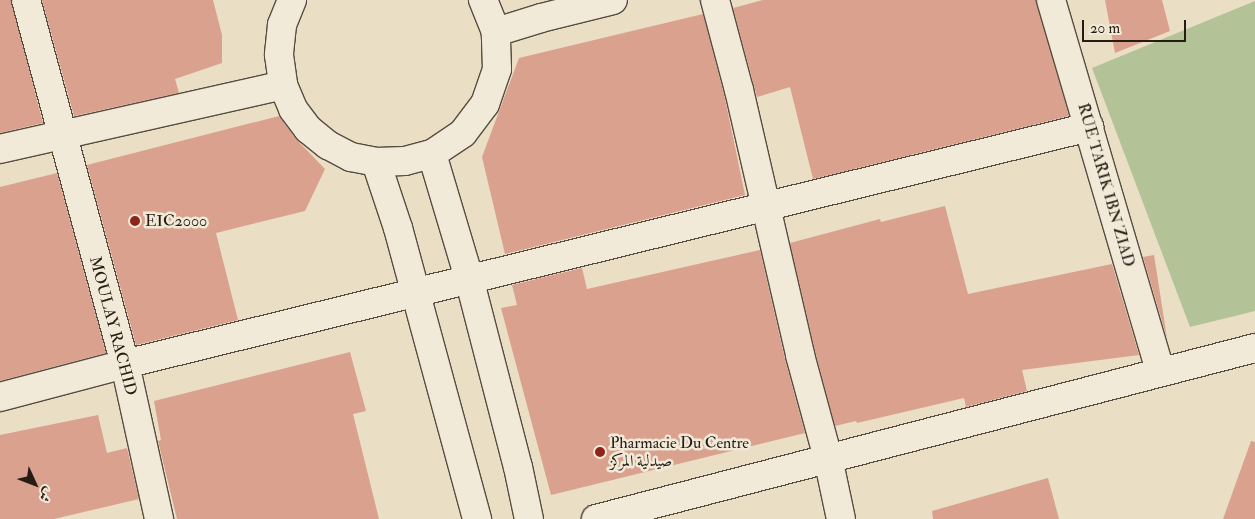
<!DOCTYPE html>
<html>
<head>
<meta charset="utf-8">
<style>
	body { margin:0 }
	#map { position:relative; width:1255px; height:519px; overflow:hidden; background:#eadec4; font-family:"IM FELL Double Pica",Amiri,serif }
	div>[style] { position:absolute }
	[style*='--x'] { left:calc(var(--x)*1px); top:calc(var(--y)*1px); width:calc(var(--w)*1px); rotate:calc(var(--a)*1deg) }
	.green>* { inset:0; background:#b3c297 }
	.building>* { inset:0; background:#d9a18e }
	.roads { filter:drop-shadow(1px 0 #584c40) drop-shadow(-1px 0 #584c40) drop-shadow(0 1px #584c40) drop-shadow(0 -1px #584c40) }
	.street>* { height:28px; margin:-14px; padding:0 14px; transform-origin:14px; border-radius:14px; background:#f1ead9 }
	.dots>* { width:14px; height:14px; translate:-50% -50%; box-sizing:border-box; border:2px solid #f1ead9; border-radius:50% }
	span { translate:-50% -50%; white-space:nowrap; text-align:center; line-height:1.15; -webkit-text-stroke:5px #f1ead9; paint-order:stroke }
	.street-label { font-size:16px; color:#271c14 }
	.poi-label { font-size:16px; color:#271c14 }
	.left { translate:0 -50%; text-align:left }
	.north { position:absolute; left:10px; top:459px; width:50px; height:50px; -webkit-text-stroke:4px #f1ead9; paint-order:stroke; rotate:133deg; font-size:14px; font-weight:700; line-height:20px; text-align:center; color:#271c14 }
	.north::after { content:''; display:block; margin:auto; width:18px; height:22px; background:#271c14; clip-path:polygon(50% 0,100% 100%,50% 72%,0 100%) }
	.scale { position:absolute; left:1082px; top:20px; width:104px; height:22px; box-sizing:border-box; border:2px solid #271c14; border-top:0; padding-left:6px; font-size:15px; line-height:18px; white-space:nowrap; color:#271c14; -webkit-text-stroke:4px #f1ead9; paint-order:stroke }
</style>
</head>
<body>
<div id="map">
	<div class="green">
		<div style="clip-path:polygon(1255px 1px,1255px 311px,1190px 327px,1092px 68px)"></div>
	</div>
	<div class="building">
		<div style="clip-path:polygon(0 0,11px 0,43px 123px,0 133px)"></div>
		<div style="clip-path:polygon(42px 0,213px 0,222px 35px,222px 63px,175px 79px,179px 93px,74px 116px)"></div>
		<div style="clip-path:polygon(763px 0,1036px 0,1069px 116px,813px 179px,790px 87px,757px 97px,733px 8px)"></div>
		<div style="clip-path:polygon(1105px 0,1162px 0,1170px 31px,1115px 53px)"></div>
		<div style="clip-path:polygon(703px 14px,724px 94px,745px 195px,505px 254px,482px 157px,519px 58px)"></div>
		<div style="clip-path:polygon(279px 116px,296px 139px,325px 169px,305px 211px,216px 233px,238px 320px,136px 345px,87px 165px)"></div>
		<div style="clip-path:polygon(57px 173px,106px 353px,0 381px,0 187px)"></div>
		<div style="clip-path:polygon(945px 206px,968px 294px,1112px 264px,1139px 355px,1022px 370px,1027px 391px,966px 407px,964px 398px,857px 423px,856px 421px,835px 426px,815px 351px,790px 243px,880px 219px,881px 222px)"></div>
		<div style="clip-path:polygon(760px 250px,785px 359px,805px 433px,551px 495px,501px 308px,517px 305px,512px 285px,582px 268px,587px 289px)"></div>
		<div style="clip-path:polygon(1154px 255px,1167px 338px,1143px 257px)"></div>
		<div style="clip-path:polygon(350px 352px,366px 411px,353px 414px,379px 519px,177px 519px,158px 441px,161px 440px,154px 401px)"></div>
		<div style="clip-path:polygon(98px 415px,107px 453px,127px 448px,139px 499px,54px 519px,0 519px,0 435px)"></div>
		<div style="clip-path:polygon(1251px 441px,1255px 442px,1255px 519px,1223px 519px)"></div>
		<div style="clip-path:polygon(1048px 478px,1059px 519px,933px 519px,932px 511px)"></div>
	</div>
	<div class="roads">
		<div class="street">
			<div style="--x:26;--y:0;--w:377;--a:74.8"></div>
			<div style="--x:125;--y:364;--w:159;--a:77.6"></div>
			<div style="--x:292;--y:0;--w:27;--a:112"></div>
			<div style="--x:282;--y:25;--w:30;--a:96"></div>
			<div style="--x:279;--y:55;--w:30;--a:82"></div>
			<div style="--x:283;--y:85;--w:26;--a:67"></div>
			<div style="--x:293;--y:109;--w:25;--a:53"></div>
			<div style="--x:308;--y:129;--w:26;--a:39"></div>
			<div style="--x:328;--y:145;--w:26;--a:28"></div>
			<div style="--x:351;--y:157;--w:25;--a:11"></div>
			<div style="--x:376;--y:162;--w:29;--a:-2"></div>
			<div style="--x:405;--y:161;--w:28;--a:-15"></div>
			<div style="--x:432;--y:154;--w:37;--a:-34"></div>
			<div style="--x:463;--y:133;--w:36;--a:-53"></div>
			<div style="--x:485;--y:104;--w:37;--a:-71"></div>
			<div style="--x:497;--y:69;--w:37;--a:-92"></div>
			<div style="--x:496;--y:32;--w:35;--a:-112"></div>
			<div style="--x:715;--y:0;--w:93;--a:75.1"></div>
			<div style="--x:739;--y:90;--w:272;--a:77"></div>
			<div style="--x:800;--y:355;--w:107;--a:74.8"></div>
			<div style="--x:828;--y:458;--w:62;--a:78"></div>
			<div style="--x:1051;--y:0;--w:387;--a:73.6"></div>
			<div style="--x:496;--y:32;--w:47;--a:-17.3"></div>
			<div style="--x:541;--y:18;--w:74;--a:-14"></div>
			<div style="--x:0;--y:149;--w:290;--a:-12.7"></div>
			<div style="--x:432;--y:154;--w:129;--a:73.4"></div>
			<div style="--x:469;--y:278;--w:195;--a:75.5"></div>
			<div style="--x:518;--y:467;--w:53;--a:78.1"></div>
			<div style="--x:376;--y:162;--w:70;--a:71.6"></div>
			<div style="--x:398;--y:228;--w:302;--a:74.8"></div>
			<div style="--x:0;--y:397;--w:129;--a:-14.8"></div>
			<div style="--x:125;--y:364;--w:993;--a:-13.81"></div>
			<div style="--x:596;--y:519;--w:681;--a:-14.55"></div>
		</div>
	</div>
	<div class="dots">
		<div style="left:135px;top:221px;background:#8f2418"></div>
		<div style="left:600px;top:452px;background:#8f2418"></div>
	</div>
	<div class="street-label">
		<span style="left:1106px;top:185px;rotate:74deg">RUE TARIK IBN ZIAD</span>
		<span style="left:113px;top:326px;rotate:75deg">MOULAY RACHID</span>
	</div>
	<div class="poi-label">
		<span class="left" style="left:145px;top:221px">EIC2000</span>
		<span class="left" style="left:610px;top:452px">Pharmacie Du Centre<br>صيدلية المركز</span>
	</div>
	<div class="north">ش</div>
	<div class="scale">20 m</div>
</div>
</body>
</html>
